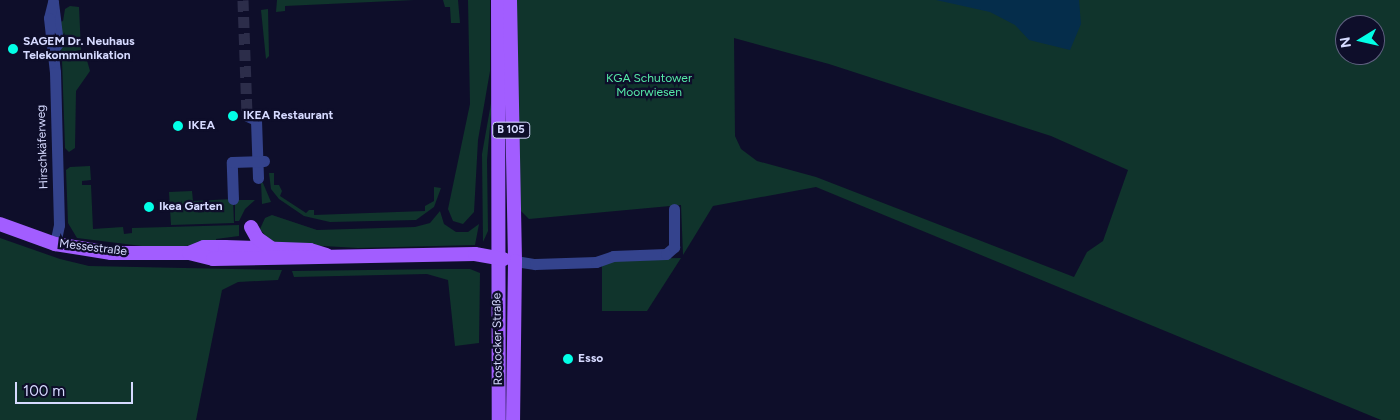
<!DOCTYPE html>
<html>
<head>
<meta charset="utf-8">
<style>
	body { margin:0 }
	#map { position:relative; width:1400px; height:420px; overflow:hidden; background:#0e0e2a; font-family:Figtree,sans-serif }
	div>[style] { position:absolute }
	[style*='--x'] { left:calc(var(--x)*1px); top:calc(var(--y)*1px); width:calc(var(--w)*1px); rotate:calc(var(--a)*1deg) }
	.green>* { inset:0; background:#10342c }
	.water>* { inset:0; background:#052d4b }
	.minor-tunnel>* { height:11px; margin-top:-5.5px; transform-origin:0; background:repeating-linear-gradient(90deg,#2c2d4a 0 11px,transparent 0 16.5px) }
	.minor>* { height:11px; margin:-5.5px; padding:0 5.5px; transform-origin:5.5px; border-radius:5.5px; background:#34438d }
	.major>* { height:14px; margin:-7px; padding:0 7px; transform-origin:7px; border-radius:7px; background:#a25dff }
	.dots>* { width:14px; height:14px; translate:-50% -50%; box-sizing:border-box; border:2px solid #0e0e2a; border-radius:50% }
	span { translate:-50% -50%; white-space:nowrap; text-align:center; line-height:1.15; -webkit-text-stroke:4.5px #0e0e2a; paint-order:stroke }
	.shield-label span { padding:1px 4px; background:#0e0e2a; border:1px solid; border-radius:4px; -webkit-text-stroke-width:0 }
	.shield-label { font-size:11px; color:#d6daff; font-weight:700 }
	.poi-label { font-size:12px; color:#d6daff; font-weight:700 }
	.left { translate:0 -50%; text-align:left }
	.park-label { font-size:12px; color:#56eba8 }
	.street-label { font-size:12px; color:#d6daff }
	.north { position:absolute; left:1335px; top:15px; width:50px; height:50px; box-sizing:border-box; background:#0e0e2a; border:1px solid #5e607f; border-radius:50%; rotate:261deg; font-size:14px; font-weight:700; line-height:20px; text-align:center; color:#d6daff }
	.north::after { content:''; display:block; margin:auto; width:18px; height:22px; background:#02ffe6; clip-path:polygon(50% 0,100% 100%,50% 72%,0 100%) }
	.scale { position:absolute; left:15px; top:382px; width:118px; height:22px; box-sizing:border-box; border:2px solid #d6daff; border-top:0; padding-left:6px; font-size:15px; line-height:18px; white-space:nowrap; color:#d6daff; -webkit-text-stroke:4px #0e0e2a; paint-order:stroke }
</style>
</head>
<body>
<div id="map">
	<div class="green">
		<div style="clip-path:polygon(277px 0,414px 0,285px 6px,285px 11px,276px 12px)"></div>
		<div style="clip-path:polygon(443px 0,458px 0,460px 23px,451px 23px,450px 7px,445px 7px)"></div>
		<div style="clip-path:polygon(468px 0,490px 0,490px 71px,478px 140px,474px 212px,463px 224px,453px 221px,448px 209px,470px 104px)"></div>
		<div style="clip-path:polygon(evenodd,515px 0,1400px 0,1400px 420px,1381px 420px,816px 187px,713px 206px,683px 255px,681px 205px,529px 219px,518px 208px,515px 0,1345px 25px,1375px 25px,1375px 55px,1345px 55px,1345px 25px,515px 0,734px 38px,829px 64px,1051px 136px,1128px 170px,1103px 241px,1087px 252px,1074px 277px,816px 177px,757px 161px,741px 149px,735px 136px,734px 38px)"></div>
		<div style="clip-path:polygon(70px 6px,79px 7px,81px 50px,61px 54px,60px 22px,63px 21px,65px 9px)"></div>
		<div style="clip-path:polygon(268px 9px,269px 56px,266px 59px,261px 10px)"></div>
		<div style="clip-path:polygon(79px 54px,86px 57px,90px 71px,76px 91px,75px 148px,69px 152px,65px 148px,62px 60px,66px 55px)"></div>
		<div style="clip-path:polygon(493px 92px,487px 160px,488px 231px,483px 242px,482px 154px)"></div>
		<div style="clip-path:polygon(90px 166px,91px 180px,82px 181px,82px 185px,91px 185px,93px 229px,123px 227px,124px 234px,132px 233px,132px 228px,239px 225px,239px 236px,216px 239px,216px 245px,150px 247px,77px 238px,68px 223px,66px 170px,70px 167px)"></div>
		<div style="clip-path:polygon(269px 173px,274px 173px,274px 185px,279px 185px,282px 191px,280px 196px,306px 213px,309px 210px,314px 210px,314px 215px,425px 211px,425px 206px,434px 201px,434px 187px,441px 188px,434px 207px,416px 220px,330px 222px,304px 216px,279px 199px,271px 189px)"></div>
		<div style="clip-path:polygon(261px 182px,263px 183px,271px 202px,262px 204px)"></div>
		<div style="clip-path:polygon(192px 191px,193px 201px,233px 199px,234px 223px,171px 225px,169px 192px)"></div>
		<div style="clip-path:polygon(235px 200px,255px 200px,245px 209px,239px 221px,235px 221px)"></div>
		<div style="clip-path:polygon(440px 211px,444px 224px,456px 232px,468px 232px,479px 224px,475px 245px,358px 248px,271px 243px,260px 229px,265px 218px,272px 215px,317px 230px,415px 227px,430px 223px)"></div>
		<div style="clip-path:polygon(0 238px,60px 259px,89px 266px,282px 270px,278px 280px,238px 282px,222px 290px,196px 420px,0 420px)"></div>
		<div style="clip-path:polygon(681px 258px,647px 311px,602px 311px,602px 266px,614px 259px)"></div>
		<div style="clip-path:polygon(446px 269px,470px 269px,480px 273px,479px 343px,455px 346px,448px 280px,427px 274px,294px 277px,292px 271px)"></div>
	</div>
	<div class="water">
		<div style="clip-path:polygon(936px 0,1079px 0,1081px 24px,1070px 50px,1029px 40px,1015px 25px,990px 12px)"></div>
	</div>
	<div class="minor-tunnel">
		<div style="--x:243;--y:0;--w:116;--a:88"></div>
	</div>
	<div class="minor">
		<div style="--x:54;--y:49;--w:7;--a:-56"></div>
		<div style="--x:58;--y:43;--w:41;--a:-97"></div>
		<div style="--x:53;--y:2;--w:16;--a:104"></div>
		<div style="--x:49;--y:18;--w:54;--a:83.7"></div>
		<div style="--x:55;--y:72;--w:153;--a:88.5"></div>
		<div style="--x:59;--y:225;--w:19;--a:102"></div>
		<div style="--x:247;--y:116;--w:10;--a:24"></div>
		<div style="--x:256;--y:120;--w:58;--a:88"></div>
		<div style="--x:233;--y:199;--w:37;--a:-92"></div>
		<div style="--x:232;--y:162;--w:32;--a:-2"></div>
		<div style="--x:515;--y:261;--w:20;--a:9"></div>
		<div style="--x:535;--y:264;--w:61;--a:-1.9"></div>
		<div style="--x:596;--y:262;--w:18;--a:-19"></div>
		<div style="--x:613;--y:256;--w:53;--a:-2.2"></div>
		<div style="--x:666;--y:254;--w:11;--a:-41"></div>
		<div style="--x:674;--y:247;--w:38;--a:-90"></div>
	</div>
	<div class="major">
		<div style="--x:498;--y:0;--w:420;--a:89.9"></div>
		<div style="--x:510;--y:0;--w:261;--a:88.9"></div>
		<div style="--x:515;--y:261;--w:159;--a:90.7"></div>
		<div style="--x:0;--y:224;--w:59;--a:20"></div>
		<div style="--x:55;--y:244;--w:57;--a:9.1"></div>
		<div style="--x:111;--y:253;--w:78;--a:0"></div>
		<div style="--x:189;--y:253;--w:16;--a:-22"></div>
		<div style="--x:204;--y:247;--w:21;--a:0"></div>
		<div style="--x:225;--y:247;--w:85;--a:2"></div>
		<div style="--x:310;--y:250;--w:17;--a:17"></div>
		<div style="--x:251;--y:227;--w:13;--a:61"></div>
		<div style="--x:257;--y:238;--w:19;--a:35"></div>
		<div style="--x:189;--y:253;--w:25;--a:14"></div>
		<div style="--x:213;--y:259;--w:262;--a:-1.1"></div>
		<div style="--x:475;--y:254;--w:29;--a:10"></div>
	</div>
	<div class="dots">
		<div style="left:13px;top:49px;background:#02ffe6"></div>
		<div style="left:233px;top:116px;background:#02ffe6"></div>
		<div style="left:178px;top:126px;background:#02ffe6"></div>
		<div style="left:149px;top:207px;background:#02ffe6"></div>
		<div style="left:568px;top:359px;background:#02ffe6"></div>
	</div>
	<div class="shield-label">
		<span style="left:511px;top:130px">B 105</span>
	</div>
	<div class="poi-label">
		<span class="left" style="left:23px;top:49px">SAGEM Dr. Neuhaus<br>Telekommunikation</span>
		<span class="left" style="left:243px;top:116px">IKEA Restaurant</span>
		<span class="left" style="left:188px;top:126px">IKEA</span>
		<span class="left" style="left:159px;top:207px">Ikea Garten</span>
		<span class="left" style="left:578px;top:359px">Esso</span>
	</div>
	<div class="park-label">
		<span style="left:649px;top:86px">KGA Schutower<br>Moorwiesen</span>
	</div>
	<div class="street-label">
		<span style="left:43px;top:147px;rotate:-92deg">Hirschkäferweg</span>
		<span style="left:93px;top:248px;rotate:7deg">Messestraße</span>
		<span style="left:498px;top:339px;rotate:-91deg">Rostocker Straße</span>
	</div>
	<div class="north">N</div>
	<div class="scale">100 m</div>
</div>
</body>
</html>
